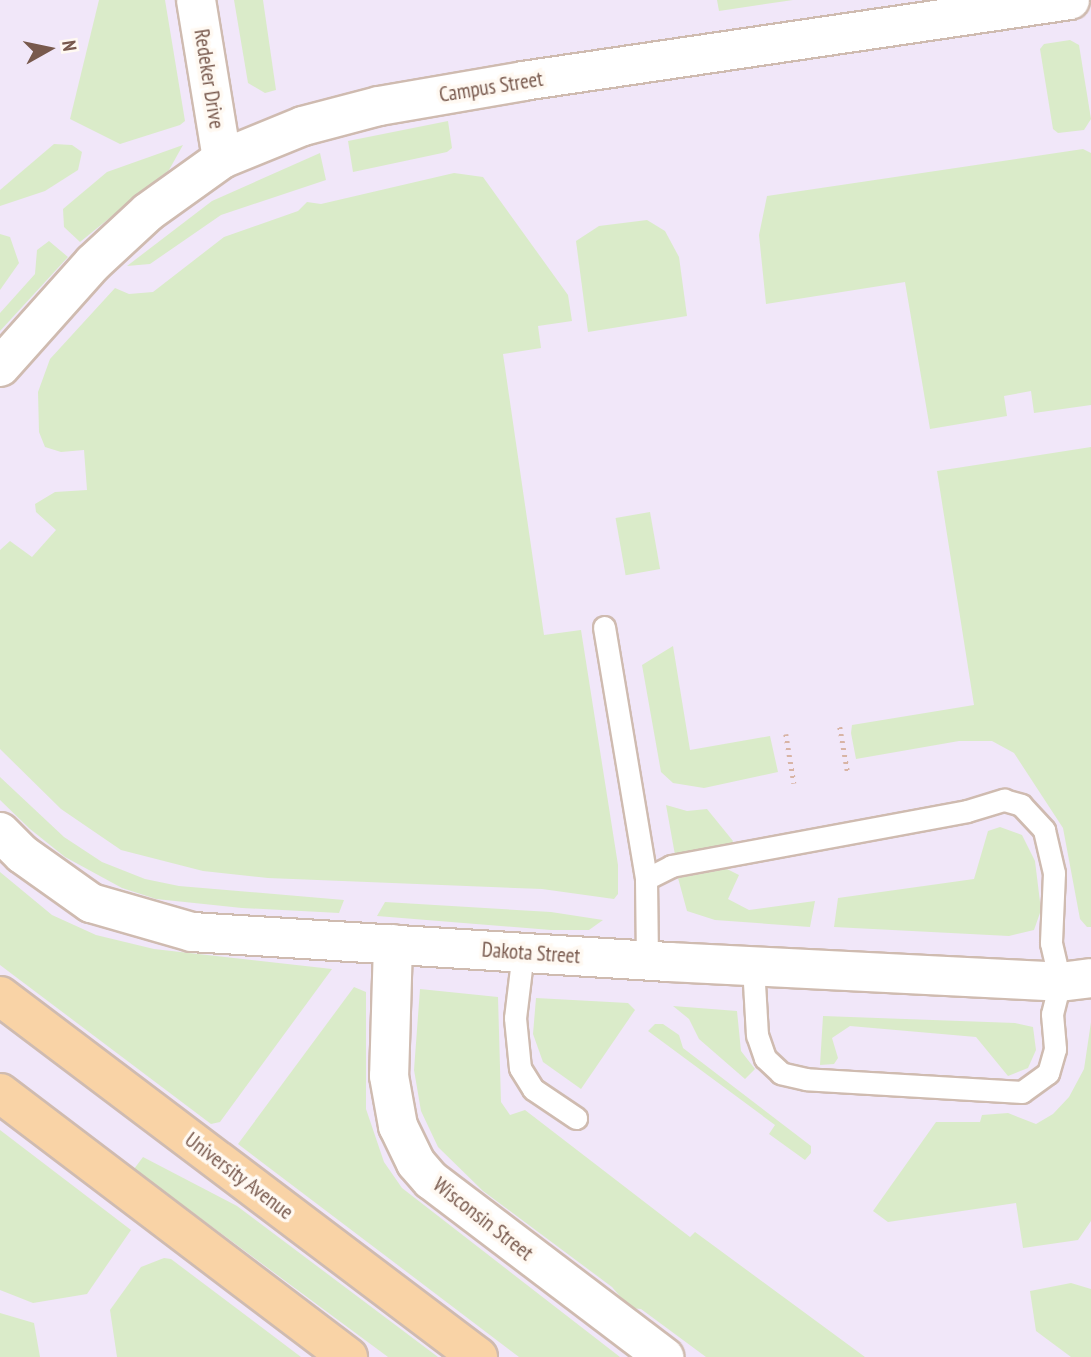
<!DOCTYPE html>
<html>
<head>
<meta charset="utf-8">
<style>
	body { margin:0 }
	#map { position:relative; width:1091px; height:1357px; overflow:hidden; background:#fdf4eb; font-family:"PT Sans Narrow",sans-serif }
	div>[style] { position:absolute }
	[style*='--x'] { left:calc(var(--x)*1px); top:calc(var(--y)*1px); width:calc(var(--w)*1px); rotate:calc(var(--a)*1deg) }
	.education>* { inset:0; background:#f1e7f9; transform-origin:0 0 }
	.green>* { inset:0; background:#daebc9; transform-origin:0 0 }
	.path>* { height:4.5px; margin-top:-2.25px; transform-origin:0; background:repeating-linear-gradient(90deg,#d8b4a5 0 2px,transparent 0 7px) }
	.roads { filter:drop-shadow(2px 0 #cfbbb0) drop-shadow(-2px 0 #cfbbb0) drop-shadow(0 2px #cfbbb0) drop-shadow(0 -2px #cfbbb0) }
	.service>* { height:21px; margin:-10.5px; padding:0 10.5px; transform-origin:10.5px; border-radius:10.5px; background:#fff }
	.minor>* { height:38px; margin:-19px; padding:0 19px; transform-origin:19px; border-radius:19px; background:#fff }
	.primary>* { height:38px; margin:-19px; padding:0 19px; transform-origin:19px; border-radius:19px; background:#f9d3a6 }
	span { translate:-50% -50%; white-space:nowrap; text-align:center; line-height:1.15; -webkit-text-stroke:7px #fff9f2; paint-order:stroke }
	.street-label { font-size:21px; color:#78594d }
	.north { position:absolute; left:14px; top:14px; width:70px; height:70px; -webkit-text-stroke:5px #fff9f2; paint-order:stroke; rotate:81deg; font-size:19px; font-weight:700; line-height:28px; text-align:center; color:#78594d }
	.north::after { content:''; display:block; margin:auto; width:24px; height:32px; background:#78594d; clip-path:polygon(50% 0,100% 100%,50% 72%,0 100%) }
</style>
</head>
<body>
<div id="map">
	<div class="education">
		<div style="left:0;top:0;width:1091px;height:1357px"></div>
	</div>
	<div class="green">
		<div style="clip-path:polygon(99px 0,165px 0,185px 121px,180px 125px,120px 144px,70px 119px)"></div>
		<div style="clip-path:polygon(234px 0,263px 0,276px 90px,265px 93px,248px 83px)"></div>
		<div style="clip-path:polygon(717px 0,793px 0,719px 11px)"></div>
		<div style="clip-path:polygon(1070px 40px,1079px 45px,1091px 119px,1084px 130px,1058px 133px,1053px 129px,1040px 49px,1044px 44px)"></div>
		<div style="clip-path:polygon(448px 121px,452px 148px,447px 152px,353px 172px,348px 141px)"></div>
		<div style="clip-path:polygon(54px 144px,72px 145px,82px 152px,78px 170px,45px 191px,0 206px,0 190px)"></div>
		<div style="clip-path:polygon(183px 145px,169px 170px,80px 242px,64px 227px,63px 209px,107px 172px)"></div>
		<div style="clip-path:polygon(1083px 149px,1091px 153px,1091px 405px,1034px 413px,1031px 391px,1004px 396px,1007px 416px,930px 429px,905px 282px,766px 304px,759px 235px,767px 196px)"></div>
		<div style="clip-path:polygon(320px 153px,326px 180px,221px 215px,150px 264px,127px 266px,212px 201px)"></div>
		<div style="clip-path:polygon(454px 173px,483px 177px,568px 295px,572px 321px,538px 326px,541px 348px,503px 354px,544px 635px,581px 630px,618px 865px,618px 894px,614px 899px,542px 889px,268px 878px,203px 871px,121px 850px,61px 809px,0 749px,0 550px,10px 541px,32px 557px,56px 530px,36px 512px,35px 504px,55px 492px,87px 490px,84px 450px,61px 452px,45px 447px,39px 432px,38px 392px,50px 359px,115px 288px,129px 294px,153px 292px,224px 237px,298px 211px,307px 202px,321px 204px)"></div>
		<div style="clip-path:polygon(647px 220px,665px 231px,679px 257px,687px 316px,588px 332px,576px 241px,599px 226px)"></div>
		<div style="clip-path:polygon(0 234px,10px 237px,19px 263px,0 290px)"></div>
		<div style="clip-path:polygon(49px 241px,68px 257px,0 331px,0 313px,35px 274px,37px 250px)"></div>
		<div style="clip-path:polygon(1091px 447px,1091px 927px,1087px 927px,1080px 919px,1063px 828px,1014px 753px,992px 741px,959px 741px,856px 759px,851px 733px,852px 725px,974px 705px,937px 471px)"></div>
		<div style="left:650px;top:512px;width:58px;height:35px;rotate:80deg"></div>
		<div style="clip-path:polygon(673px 646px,690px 750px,770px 736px,778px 772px,704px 788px,673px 783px,661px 772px,642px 665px)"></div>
		<div style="clip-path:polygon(0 777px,64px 837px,102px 862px,145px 879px,179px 886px,344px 900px,339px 913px,242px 908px,156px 899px,122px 888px,65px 857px,30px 829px,0 800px)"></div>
		<div style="clip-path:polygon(666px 805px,687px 811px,707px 809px,733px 841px,729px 848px,675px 855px)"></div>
		<div style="clip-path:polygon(1000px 827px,1022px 835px,1035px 861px,1041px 910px,1034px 930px,1009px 936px,834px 927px,838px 898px,974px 879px,988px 831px)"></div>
		<div style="clip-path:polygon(727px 869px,739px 875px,728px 899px,749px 910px,815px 901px,810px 927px,715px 920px,687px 911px,678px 878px)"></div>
		<div style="clip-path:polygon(0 872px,52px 915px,96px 935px,154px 949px,332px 969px,220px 1122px,211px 1124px,0 965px)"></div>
		<div style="clip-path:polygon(385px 902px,551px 912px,603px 920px,589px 930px,551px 930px,377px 916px)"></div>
		<div style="clip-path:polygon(354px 987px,366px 992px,366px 1109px,384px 1162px,402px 1188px,620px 1357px,519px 1357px,238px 1144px)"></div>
		<div style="clip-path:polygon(420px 989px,498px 997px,501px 1102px,510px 1115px,525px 1110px,690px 1237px,695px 1232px,865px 1357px,706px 1357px,641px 1309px,630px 1308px,612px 1287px,483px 1191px,438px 1147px,421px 1111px,414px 1070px)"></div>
		<div style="clip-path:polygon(536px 998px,628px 1003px,635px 1010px,581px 1089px,543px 1062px,533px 1034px)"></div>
		<div style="clip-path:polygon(673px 1006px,737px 1011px,741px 1051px,755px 1069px,745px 1079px,699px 1039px,689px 1019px)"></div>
		<div style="clip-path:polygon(823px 1016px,1015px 1023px,1033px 1027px,1036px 1050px,1028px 1068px,1008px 1076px,976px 1037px,850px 1026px,832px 1038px,838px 1058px,834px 1064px,820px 1065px)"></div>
		<div style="clip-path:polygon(1091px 1022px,1091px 1221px,1078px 1240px,1023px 1248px,1016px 1203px,888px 1222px,873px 1211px,936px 1122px,980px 1122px,982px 1115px,1008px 1113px,1036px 1124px,1053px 1114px,1069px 1097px,1084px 1069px)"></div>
		<div style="clip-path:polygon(655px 1024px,663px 1024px,679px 1035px,683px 1048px,811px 1146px,811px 1153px,805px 1160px,769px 1134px,775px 1125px,648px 1031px)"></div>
		<div style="clip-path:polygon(0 1130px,131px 1230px,87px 1294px,33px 1303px,0 1290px)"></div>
		<div style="clip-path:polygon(143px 1157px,237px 1206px,438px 1357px,388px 1357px,134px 1169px)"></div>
		<div style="clip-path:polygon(164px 1258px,171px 1259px,301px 1357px,117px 1357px,110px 1310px,141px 1267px)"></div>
		<div style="clip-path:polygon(1071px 1283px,1091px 1289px,1091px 1357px,1071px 1357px,1036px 1331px,1030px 1291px)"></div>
		<div style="clip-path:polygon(0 1313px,34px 1323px,40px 1357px,0 1357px)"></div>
	</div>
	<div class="path">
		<div style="--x:840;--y:727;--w:48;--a:80.3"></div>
		<div style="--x:786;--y:734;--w:50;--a:80.7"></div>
	</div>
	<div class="roads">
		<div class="service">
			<div style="--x:604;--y:627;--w:255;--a:80.5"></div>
			<div style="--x:646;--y:879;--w:82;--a:89.3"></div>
			<div style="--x:646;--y:879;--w:28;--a:-27"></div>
			<div style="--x:671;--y:866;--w:301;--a:-10.5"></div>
			<div style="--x:967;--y:811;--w:39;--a:-17"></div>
			<div style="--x:1004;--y:800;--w:18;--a:16"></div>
			<div style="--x:1021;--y:805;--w:34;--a:47"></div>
			<div style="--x:1044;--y:830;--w:44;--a:76.9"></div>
			<div style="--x:1054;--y:873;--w:70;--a:92.5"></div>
			<div style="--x:1051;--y:943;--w:40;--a:77"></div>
			<div style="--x:1060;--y:982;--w:33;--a:104"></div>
			<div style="--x:1052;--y:1014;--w:35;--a:85"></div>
			<div style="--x:1055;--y:1049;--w:25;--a:106"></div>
			<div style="--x:1048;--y:1073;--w:32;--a:144"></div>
			<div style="--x:1022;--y:1092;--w:216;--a:-176.6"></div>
			<div style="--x:806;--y:1079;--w:26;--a:-167"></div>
			<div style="--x:781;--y:1073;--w:22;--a:-137"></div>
			<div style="--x:765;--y:1058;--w:24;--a:-109"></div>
			<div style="--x:757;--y:1035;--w:70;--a:-93.3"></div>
			<div style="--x:523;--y:952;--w:66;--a:96.9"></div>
			<div style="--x:515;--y:1018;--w:50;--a:84.3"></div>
			<div style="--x:520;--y:1068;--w:25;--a:58"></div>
			<div style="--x:533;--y:1089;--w:52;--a:34"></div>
		</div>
		<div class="minor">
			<div style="--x:196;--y:0;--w:161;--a:80.7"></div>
			<div style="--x:0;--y:367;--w:140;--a:-48.2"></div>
			<div style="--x:93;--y:263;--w:75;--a:-42.8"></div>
			<div style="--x:148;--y:212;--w:91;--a:-35.6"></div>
			<div style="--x:222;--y:159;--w:87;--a:-22.2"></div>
			<div style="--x:303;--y:126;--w:79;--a:-14.7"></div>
			<div style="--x:379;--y:106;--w:146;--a:-9.8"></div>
			<div style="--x:523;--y:81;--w:553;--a:-8.42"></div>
			<div style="--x:0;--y:832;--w:31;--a:45"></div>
			<div style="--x:22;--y:854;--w:85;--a:35.4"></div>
			<div style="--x:91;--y:903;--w:105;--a:16"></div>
			<div style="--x:192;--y:932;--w:478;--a:3.6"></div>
			<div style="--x:669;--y:962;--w:392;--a:2.9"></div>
			<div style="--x:1060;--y:982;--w:31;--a:-7"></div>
			<div style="--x:393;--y:944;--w:132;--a:91.7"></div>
			<div style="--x:389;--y:1076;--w:51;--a:79.8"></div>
			<div style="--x:398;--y:1126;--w:41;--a:64.1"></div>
			<div style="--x:416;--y:1163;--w:23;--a:49"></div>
			<div style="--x:431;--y:1180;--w:293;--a:37.2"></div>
		</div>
		<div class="primary">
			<div style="--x:0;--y:996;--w:599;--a:37.06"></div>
			<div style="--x:0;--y:1093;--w:437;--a:37.2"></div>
		</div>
	</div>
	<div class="street-label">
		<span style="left:209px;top:79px;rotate:81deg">Redeker Drive</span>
		<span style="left:491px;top:87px;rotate:-9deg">Campus Street</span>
		<span style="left:531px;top:953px;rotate:4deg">Dakota Street</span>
		<span style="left:239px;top:1176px;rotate:37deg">University Avenue</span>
		<span style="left:483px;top:1219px;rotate:38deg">Wisconsin Street</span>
	</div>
	<div class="north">N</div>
</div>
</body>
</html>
